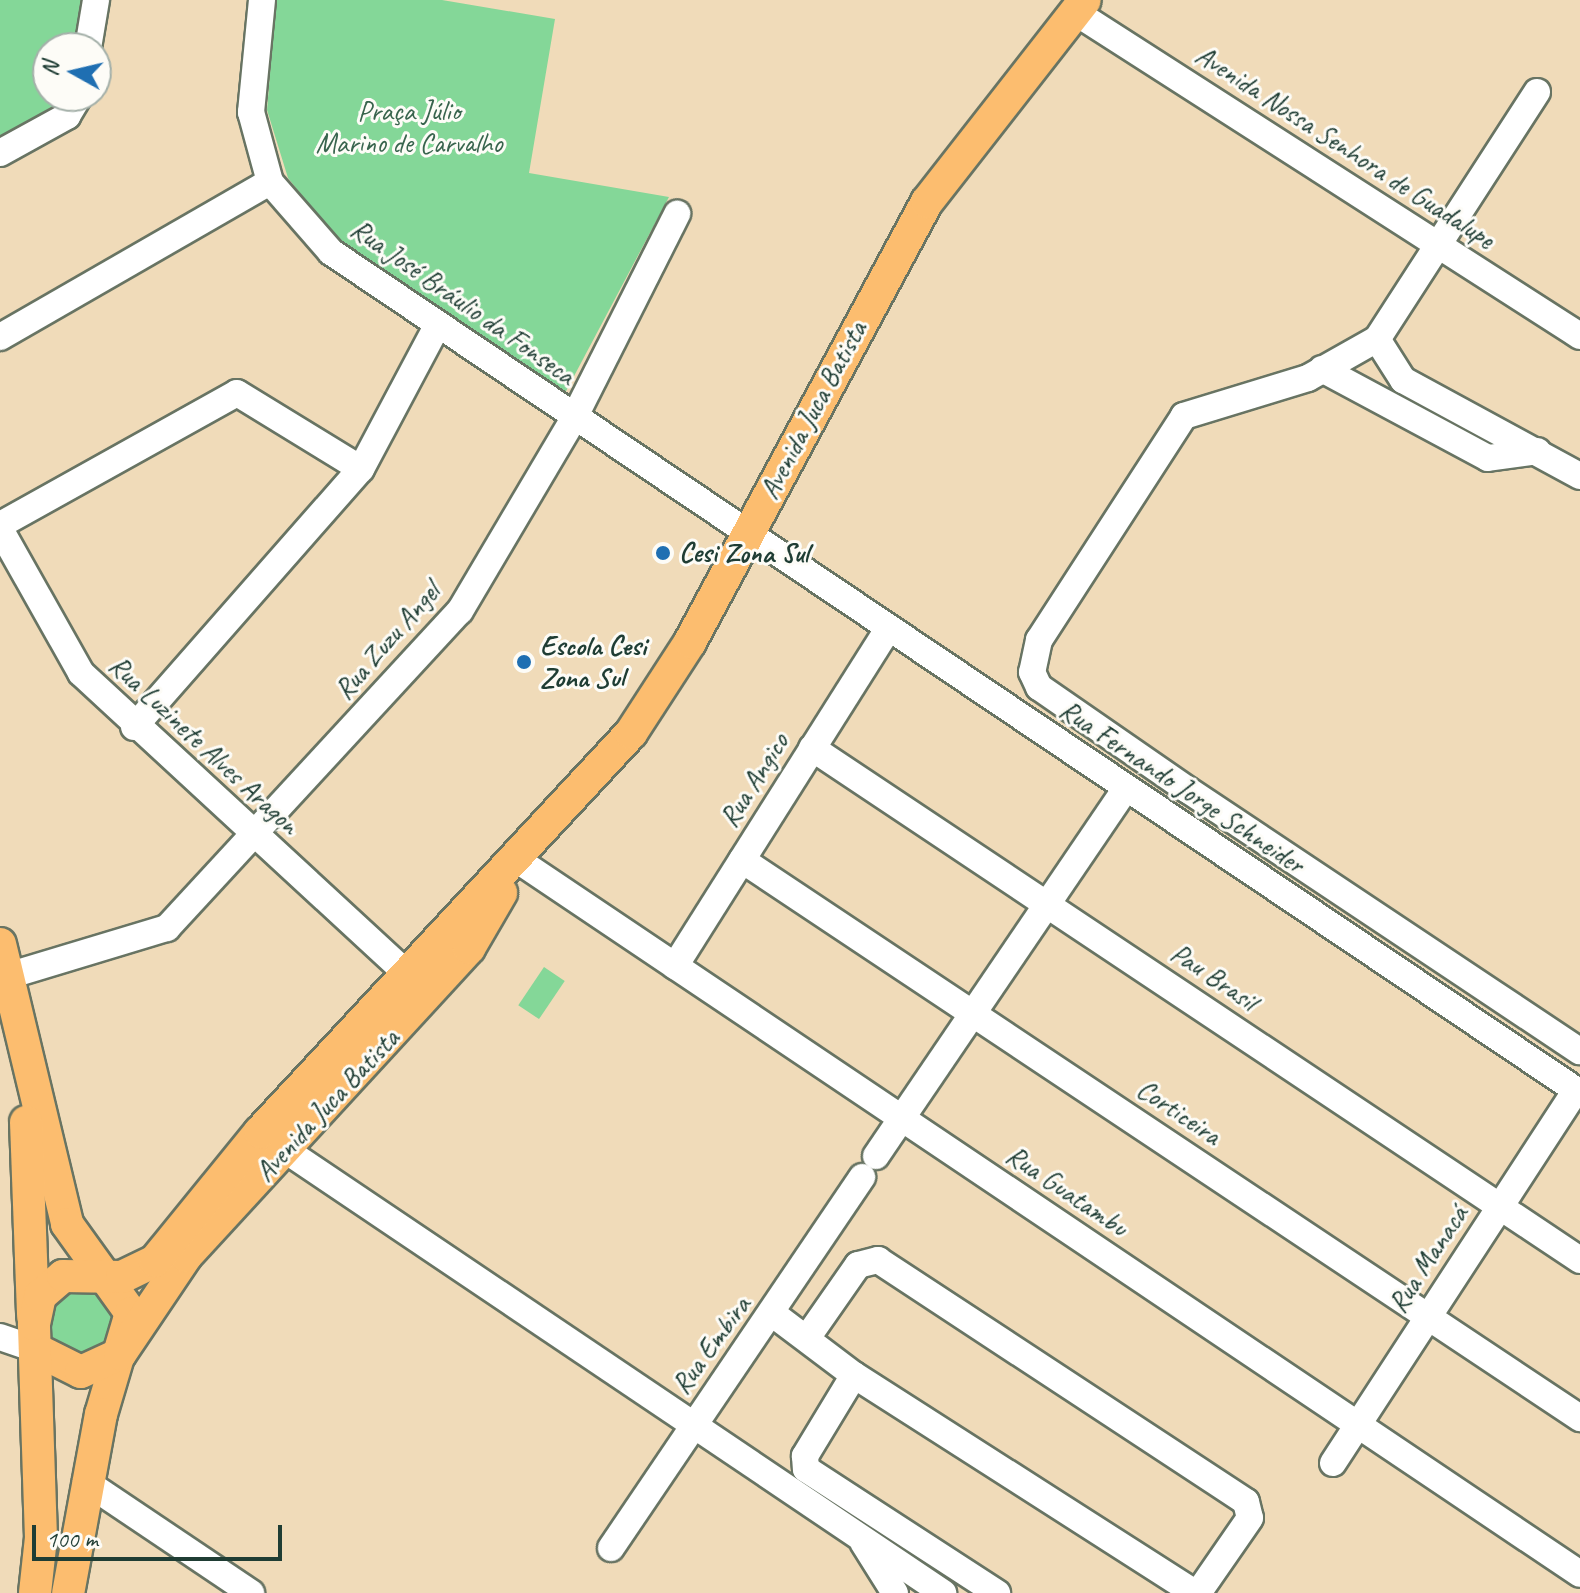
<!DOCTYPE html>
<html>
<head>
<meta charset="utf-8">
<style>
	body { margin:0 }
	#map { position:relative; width:1580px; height:1593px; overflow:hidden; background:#f0dbb9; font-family:Caveat,sans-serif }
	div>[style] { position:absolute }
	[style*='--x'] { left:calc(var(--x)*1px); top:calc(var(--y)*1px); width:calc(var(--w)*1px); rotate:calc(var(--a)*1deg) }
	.green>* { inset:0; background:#84d798; transform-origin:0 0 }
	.roads { filter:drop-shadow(2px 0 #687463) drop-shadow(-2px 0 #687463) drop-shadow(0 2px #687463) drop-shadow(0 -2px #687463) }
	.minor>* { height:26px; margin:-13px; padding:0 13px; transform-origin:13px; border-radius:13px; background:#fff }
	.major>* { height:32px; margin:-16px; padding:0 16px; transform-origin:16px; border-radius:16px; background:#fcbd6f }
	.dots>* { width:22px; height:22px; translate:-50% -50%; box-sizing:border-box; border:4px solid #fdfcf7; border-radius:50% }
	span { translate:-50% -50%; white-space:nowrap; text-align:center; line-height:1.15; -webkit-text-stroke:6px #fdfcf7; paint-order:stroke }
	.park-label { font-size:28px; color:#38644d }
	.street-label { font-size:28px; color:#1f3d34 }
	.poi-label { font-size:28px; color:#1f3d34; font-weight:700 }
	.left { translate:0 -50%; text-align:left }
	.north { position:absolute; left:32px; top:32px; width:80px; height:80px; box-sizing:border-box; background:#fdfcf7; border:2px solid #a4b0a9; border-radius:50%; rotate:278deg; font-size:22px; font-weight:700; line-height:32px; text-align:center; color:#1f3d34 }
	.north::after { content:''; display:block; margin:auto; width:28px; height:36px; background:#1f6fb2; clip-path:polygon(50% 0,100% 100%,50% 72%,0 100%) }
	.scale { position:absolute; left:32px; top:1525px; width:250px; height:36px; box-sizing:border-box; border:4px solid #1f3d34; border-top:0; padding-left:10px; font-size:24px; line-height:28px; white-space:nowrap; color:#1f3d34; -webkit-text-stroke:6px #fdfcf7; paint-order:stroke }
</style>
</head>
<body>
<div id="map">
	<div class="green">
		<div style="clip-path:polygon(0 0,87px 0,79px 48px,48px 48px,48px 96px,70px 97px,0 136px)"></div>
		<div style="clip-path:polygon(276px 0,442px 0,555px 19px,529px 173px,669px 197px,564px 395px,340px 244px,288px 178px,267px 110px)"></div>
		<div style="left:544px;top:967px;width:25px;height:46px;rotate:34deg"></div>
		<div style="clip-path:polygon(97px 1287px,118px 1308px,117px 1338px,81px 1361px,46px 1336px,55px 1294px)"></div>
	</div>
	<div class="roads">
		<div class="minor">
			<div style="--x:262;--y:0;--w:113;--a:95.6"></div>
			<div style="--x:251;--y:112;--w:73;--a:74.8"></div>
			<div style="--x:270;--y:182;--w:93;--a:48.9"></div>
			<div style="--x:331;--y:252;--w:1506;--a:33.95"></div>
			<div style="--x:1075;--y:12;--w:600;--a:32.68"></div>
			<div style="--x:88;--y:48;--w:49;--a:-80.5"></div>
			<div style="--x:1537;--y:92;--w:294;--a:122.9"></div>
			<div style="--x:1377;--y:339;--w:79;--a:150.5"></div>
			<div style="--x:1308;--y:378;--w:130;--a:163"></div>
			<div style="--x:1184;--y:416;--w:267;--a:122.9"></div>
			<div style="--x:1039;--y:640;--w:33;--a:102"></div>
			<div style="--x:1032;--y:672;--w:17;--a:65"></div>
			<div style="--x:1039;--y:687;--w:181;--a:34.7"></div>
			<div style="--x:1188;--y:790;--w:471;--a:33.7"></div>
			<div style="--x:0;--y:153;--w:77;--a:-28.9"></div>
			<div style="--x:67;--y:116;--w:23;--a:-59"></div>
			<div style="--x:0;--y:337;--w:311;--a:-29.9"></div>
			<div style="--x:1377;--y:339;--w:49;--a:57.6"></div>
			<div style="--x:1403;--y:380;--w:201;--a:28.5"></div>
			<div style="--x:1322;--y:369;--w:188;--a:28.2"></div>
			<div style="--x:1488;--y:458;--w:50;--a:-8"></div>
			<div style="--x:0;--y:525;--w:271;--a:-29.1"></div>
			<div style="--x:237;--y:393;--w:145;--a:31.5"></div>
			<div style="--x:0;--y:529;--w:165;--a:60.6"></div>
			<div style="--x:81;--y:673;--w:442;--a:42.7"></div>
			<div style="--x:134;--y:727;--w:344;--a:-48.7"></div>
			<div style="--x:361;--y:469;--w:162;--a:-62"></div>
			<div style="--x:812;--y:748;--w:923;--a:33.69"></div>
			<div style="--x:742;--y:860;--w:1007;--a:33.66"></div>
			<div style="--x:519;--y:861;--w:1278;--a:33.9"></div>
			<div style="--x:675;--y:966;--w:400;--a:-57.7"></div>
			<div style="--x:11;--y:975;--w:163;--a:-16.8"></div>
			<div style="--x:167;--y:928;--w:432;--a:-47.3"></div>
			<div style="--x:460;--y:611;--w:224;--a:-59.4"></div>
			<div style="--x:574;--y:418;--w:229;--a:-63.2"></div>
			<div style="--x:269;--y:1139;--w:813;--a:33.96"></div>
			<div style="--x:876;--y:1156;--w:445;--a:-55.8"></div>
			<div style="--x:773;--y:1314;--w:101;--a:37"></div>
			<div style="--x:854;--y:1375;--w:405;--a:32.6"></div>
			<div style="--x:0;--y:1337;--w:37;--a:19"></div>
			<div style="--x:807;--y:1338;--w:89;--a:-55.1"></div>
			<div style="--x:858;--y:1265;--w:21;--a:-14"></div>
			<div style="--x:878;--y:1260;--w:440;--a:33.3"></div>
			<div style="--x:1246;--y:1502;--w:16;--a:76"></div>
			<div style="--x:1250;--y:1518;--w:91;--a:124.7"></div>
			<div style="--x:854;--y:1375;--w:95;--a:121.2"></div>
			<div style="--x:805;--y:1456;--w:13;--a:86"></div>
			<div style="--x:806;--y:1469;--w:228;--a:33"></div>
			<div style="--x:1333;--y:1463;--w:445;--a:-56.9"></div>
			<div style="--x:86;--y:1482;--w:199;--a:33.9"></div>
			<div style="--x:863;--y:1542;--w:60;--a:57.9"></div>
			<div style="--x:611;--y:1548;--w:448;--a:-55.9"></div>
		</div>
		<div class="major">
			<div style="--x:0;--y:944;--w:288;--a:76.5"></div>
			<div style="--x:67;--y:1224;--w:110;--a:54.3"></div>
			<div style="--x:131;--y:1313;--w:105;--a:106.5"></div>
			<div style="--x:101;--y:1414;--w:182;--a:100.4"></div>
			<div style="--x:26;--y:1122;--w:194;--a:87.9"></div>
			<div style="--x:35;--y:1349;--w:51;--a:26.6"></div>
			<div style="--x:81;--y:1372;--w:43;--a:-24.8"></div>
			<div style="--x:120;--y:1354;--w:118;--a:-56"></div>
			<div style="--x:186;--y:1256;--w:418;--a:-47.4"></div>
			<div style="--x:469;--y:948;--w:64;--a:-59.8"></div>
			<div style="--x:35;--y:1593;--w:55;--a:-83.8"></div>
			<div style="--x:41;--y:1538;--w:214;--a:-91.9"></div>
			<div style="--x:34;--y:1324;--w:29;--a:-78"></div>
			<div style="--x:40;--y:1296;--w:30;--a:-41"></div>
			<div style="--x:63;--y:1276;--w:59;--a:1"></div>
			<div style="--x:122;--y:1277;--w:37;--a:-26"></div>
			<div style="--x:155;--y:1261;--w:166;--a:-50.9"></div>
			<div style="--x:260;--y:1132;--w:545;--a:-47.08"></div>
			<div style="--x:631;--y:733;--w:108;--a:-57"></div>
			<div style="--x:690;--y:642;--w:500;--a:-61.7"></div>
			<div style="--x:927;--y:202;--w:256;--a:-52"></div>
		</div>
	</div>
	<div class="dots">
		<div style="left:663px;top:553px;background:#1f6fb2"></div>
		<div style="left:524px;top:662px;background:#1f6fb2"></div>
	</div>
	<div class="park-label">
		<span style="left:409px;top:127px">Praça Júlio<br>Marino de Carvalho</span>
	</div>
	<div class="street-label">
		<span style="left:1345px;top:147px;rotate:33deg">Avenida Nossa Senhora de Guadalupe</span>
		<span style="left:463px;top:302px;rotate:35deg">Rua José Bráulio da Fonseca</span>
		<span style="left:813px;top:410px;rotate:-62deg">Avenida Juca Batista</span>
		<span style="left:387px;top:641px;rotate:-49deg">Rua Zuzu Angel</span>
		<span style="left:204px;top:745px;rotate:43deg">Rua Luzinete Alves Aragon</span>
		<span style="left:754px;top:780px;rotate:-58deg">Rua Angico</span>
		<span style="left:1182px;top:787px;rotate:34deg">Rua Fernando Jorge Schneider</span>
		<span style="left:1214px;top:977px;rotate:34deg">Pau Brasil</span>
		<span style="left:327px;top:1105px;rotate:-47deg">Avenida Juca Batista</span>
		<span style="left:1179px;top:1112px;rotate:34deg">Corticeira</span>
		<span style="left:1067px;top:1191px;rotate:34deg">Rua Guatambu</span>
		<span style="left:1428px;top:1259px;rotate:-57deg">Rua Manacá</span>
		<span style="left:711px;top:1345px;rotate:-54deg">Rua Embira</span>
	</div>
	<div class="poi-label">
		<span class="left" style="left:679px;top:553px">Cesi Zona Sul</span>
		<span class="left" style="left:540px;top:662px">Escola Cesi<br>Zona Sul</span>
	</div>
	<div class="north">N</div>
	<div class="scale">100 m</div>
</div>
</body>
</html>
